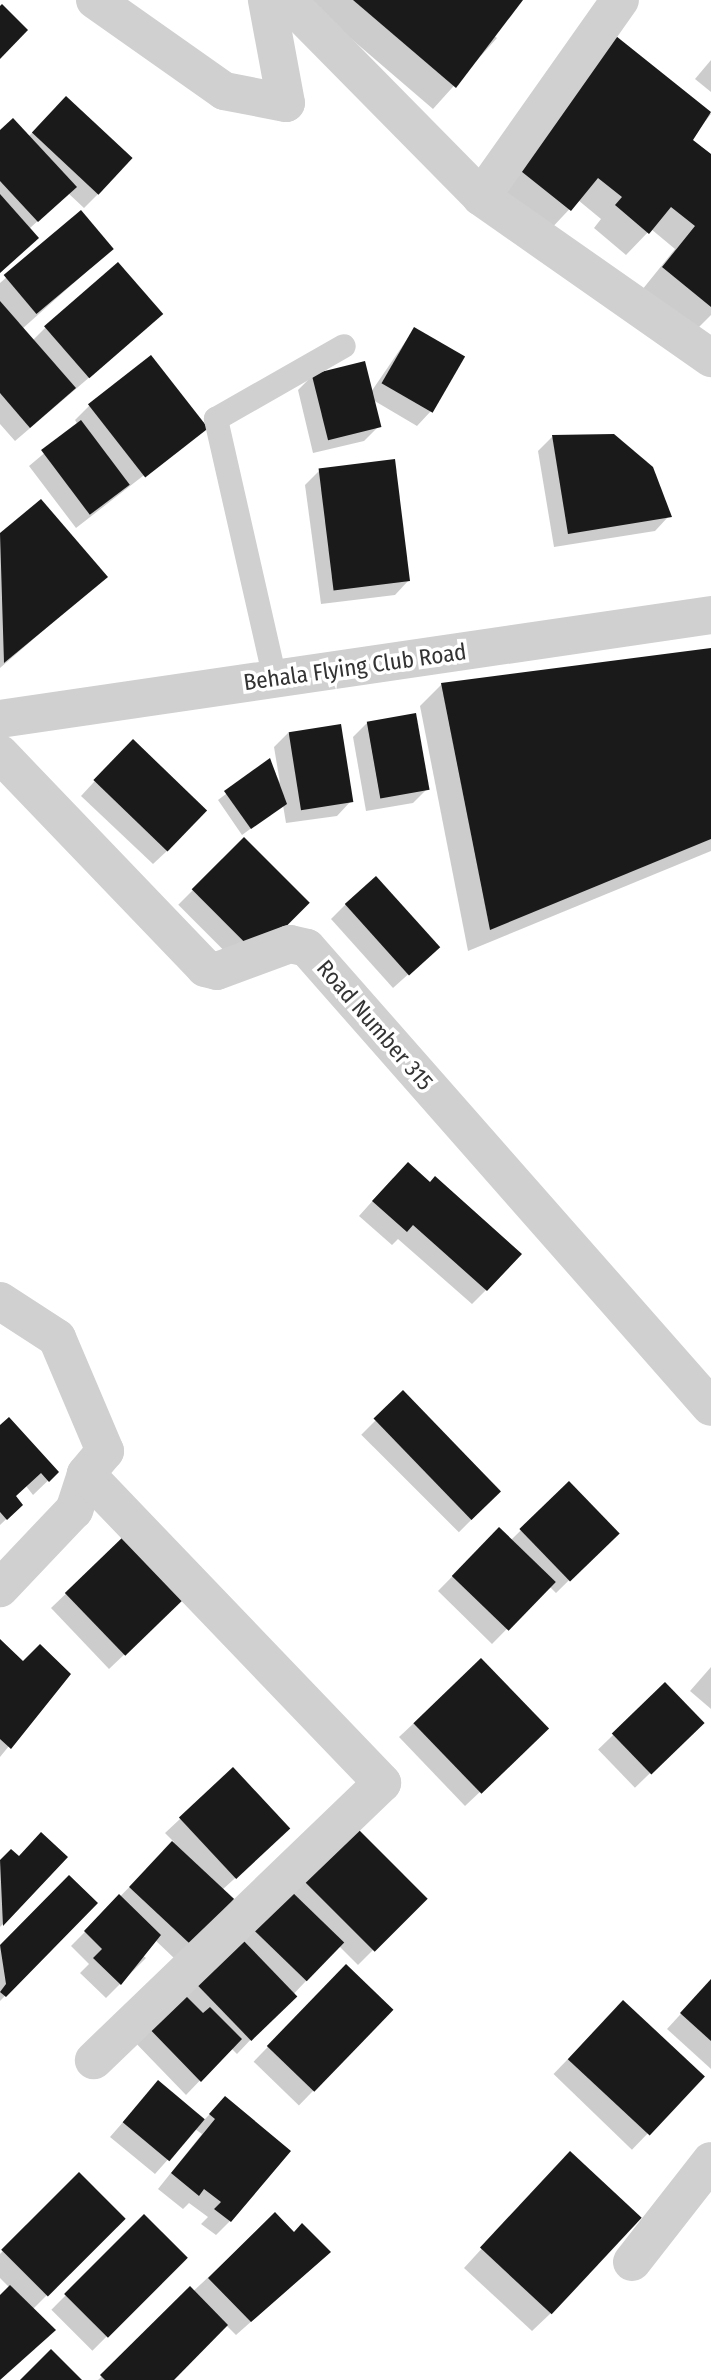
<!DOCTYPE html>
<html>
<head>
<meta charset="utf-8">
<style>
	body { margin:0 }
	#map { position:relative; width:711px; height:2380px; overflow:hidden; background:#fff; font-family:"Fira Sans Condensed",sans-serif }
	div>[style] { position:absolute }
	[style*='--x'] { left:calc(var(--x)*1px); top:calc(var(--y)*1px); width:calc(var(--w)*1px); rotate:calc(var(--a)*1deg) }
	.shadow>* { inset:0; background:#0003; transform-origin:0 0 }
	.building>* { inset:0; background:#1a1a1a; transform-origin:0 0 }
	.lane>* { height:24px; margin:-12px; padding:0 12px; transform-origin:12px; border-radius:12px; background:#d0d0d0 }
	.street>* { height:38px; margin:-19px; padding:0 19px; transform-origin:19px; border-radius:19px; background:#d0d0d0 }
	span { translate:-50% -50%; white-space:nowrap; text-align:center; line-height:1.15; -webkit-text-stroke:7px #fff; paint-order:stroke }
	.street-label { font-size:23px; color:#333 }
</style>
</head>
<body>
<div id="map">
	<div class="shadow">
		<div style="clip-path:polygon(306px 0,520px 0,491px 34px,497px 38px,433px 109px)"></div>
		<div style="clip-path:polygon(611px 34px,711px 114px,691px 140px,711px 154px,711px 315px,694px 332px,642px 290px,675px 249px,651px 229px,626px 255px,594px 228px,601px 219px,578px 200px,548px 232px,487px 183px)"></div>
		<div style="clip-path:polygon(711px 60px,711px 92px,695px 79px)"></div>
		<div style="clip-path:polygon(66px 98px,98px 194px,84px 208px,68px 193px,29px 229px,37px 238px,0 273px,0 132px,28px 137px)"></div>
		<div style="clip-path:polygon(81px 213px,112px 249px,22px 329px,32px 341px,46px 327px,147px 328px,15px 441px,0 424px,0 283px)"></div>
		<div style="clip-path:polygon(414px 329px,431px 411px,417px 426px,373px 400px,379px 426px,364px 441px,313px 453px,298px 390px,313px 375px,371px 392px)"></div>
		<div style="clip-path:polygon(151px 357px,206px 427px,76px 528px,29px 466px,78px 425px,75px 420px,89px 406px)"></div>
		<div style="clip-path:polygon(552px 437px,669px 516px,655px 531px,554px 547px,538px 451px)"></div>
		<div style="clip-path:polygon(320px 470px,409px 580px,395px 595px,321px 604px,305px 485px)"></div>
		<div style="clip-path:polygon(41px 501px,105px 577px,0 668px,0 536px)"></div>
		<div style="clip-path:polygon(711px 650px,711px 851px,468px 951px,420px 706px,442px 684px)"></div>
		<div style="clip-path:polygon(368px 722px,427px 789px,413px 803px,366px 811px,353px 737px)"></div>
		<div style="clip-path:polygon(288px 733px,351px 801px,337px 816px,286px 823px,283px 805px,242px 835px,218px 800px,270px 761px,280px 783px,274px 747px)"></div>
		<div style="clip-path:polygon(118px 756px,168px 850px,153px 864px,81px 796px)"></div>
		<div style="left:244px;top:839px;width:90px;height:93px;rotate:45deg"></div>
		<div style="clip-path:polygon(346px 904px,423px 961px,393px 988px,331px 919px)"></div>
		<div style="clip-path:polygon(393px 1178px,430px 1184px,486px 1290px,472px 1304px,398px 1239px,392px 1245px,359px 1216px)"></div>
		<div style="left:403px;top:1393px;width:138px;height:59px;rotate:45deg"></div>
		<div style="clip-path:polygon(0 1428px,57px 1472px,33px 1495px,26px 1486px,14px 1497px,21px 1505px,0 1525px)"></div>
		<div style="clip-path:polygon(569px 1483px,617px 1533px,556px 1593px,549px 1586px,492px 1644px,438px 1591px,499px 1529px,511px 1540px)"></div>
		<div style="clip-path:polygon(126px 1536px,169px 1612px,109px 1669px,51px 1608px)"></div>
		<div style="clip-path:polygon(0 1641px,23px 1664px,68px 1674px,0 1757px)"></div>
		<div style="clip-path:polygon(711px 1667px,711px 1709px,690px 1691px)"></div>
		<div style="left:665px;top:1685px;width:53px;height:93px;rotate:46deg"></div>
		<div style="clip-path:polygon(414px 1723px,532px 1743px,465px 1806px,399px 1737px)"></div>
		<div style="clip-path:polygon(180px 1819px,273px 1844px,222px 1890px,232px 1899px,175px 1959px,154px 1939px,140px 1953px,146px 1958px,106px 1998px,80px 1973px,89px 1964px,71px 1946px,174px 1842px,165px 1833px)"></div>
		<div style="clip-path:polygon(357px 1830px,424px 1899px,358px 1965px,339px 1946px,237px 2054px,231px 2048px,186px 2095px,127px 2034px)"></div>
		<div style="clip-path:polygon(11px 1851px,18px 1858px,66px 1858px,0 1927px,0 1862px)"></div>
		<div style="clip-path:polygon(69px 1877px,96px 1903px,0 2001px,0 1947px)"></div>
		<div style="left:346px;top:1966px;width:63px;height:133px;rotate:44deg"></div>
		<div style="clip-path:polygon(711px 1981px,711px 2069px,667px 2029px)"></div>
		<div style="left:623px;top:2002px;width:109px;height:100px;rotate:44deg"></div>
		<div style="clip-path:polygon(158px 2082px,204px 2120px,225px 2099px,230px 2221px,216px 2235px,201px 2224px,208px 2217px,189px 2203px,183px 2209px,158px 2189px,202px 2134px,195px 2129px,155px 2174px,110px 2137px)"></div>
		<div style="clip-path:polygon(551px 2173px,551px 2313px,532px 2331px,464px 2268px)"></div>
		<div style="clip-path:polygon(79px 2175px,123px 2219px,32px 2310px,53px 2330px,0 2380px,0 2297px,10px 2288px,0 2278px,0 2254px)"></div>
		<div style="clip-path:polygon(275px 2215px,314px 2266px,236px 2335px,226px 2325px,171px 2380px,98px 2380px)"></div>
		<div style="left:144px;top:2217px;width:58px;height:131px;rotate:45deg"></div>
	</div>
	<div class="building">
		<div style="clip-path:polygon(353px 0,523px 0,456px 88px)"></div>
		<div style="clip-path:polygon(2px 4px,28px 30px,0 59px,0 6px)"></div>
		<div style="clip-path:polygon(611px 32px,711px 112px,693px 140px,711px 154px,711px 307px,662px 267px,695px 226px,671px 207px,649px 234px,615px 205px,622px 197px,598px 178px,571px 211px,507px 160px)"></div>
		<div style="left:66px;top:96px;width:91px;height:50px;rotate:43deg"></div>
		<div style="clip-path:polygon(13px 118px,77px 187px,38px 222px,0 181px,0 130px)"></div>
		<div style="clip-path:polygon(0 194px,39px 238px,0 273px)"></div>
		<div style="left:81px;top:210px;width:51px;height:101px;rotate:50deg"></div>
		<div style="left:118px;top:262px;width:69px;height:98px;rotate:49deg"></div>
		<div style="clip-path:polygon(0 301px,76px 388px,30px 428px,0 393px)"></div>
		<div style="left:414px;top:327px;width:59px;height:65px;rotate:30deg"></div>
		<div style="left:151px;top:355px;width:93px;height:80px;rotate:52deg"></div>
		<div style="left:365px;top:361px;width:68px;height:55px;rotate:76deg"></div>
		<div style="left:81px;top:420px;width:81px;height:50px;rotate:53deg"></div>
		<div style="clip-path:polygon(614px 434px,653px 467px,672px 517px,568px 534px,552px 435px)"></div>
		<div style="left:395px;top:459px;width:123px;height:77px;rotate:83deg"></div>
		<div style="clip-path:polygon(41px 499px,108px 577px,4px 663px,0 533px)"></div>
		<div style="clip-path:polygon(711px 648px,711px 839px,490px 930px,441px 683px)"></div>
		<div style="left:416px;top:713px;width:78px;height:50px;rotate:80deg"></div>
		<div style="left:341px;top:724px;width:79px;height:53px;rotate:81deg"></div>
		<div style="left:133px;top:739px;width:103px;height:57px;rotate:44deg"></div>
		<div style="clip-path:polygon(270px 758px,287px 804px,251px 829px,224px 791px)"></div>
		<div style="left:244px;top:837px;width:93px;height:74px;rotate:45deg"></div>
		<div style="left:376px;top:876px;width:96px;height:42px;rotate:48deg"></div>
		<div style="clip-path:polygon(408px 1162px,430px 1182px,435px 1176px,522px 1254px,487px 1291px,413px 1225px,407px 1232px,372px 1201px)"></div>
		<div style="left:403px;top:1390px;width:141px;height:41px;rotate:46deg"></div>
		<div style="clip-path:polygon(9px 1417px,59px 1472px,49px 1482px,41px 1473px,16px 1496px,23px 1505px,7px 1520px,0 1512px,0 1425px)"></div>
		<div style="left:569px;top:1481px;width:73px;height:69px;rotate:46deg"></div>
		<div style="left:499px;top:1527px;width:79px;height:68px;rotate:44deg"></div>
		<div style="left:126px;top:1534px;width:87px;height:85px;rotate:46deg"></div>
		<div style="clip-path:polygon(0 1639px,23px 1661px,40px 1644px,71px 1674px,11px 1749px,0 1739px)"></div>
		<div style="left:481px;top:1658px;width:98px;height:94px;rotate:46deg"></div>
		<div style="left:665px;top:1682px;width:57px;height:74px;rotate:46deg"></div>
		<div style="left:233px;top:1767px;width:84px;height:74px;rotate:47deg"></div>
		<div style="left:357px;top:1828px;width:100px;height:75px;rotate:45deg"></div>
		<div style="clip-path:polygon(41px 1832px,68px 1857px,3px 1926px,0 1860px,11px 1849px,19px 1856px)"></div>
		<div style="left:172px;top:1841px;width:85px;height:63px;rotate:43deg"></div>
		<div style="clip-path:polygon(69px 1875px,98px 1903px,6px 1997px,0 1992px,6px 1984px,0 1945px)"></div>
		<div style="left:291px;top:1891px;width:74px;height:54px;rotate:44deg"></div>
		<div style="clip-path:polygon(119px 1894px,161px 1935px,121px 1985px,93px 1958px,102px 1949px,84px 1931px)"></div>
		<div style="left:239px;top:1936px;width:84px;height:64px;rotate:46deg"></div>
		<div style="left:346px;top:1964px;width:66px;height:114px;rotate:44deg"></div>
		<div style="clip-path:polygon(711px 1979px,711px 2041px,680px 2013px)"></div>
		<div style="clip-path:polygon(180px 1990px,203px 2013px,210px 2007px,242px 2039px,201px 2082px,140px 2019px)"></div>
		<div style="left:623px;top:2000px;width:112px;height:81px;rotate:43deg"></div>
		<div style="left:158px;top:2080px;width:61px;height:55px;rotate:40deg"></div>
		<div style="clip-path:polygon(225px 2096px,291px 2151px,231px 2222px,214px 2209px,221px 2202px,204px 2189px,199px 2196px,171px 2173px,215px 2119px,209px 2114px)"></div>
		<div style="left:570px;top:2151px;width:98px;height:132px;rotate:43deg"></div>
		<div style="left:79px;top:2172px;width:66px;height:110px;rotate:45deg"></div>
		<div style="clip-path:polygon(275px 2212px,294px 2232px,302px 2223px,331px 2252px,251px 2322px,208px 2278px)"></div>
		<div style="left:144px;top:2214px;width:62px;height:113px;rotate:45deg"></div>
		<div style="clip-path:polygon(10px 2285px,56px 2330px,0 2380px,0 2295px)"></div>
		<div style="clip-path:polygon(190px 2286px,228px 2325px,174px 2380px,105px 2380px,100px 2375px)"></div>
		<div style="clip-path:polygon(51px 2349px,82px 2380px,20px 2380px)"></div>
	</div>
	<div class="lane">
		<div style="--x:275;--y:679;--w:267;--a:-102.8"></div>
		<div style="--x:216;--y:419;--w:147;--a:-29.7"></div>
	</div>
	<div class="street">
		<div style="--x:95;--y:0;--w:158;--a:35.2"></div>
		<div style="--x:224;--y:91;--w:63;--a:11"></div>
		<div style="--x:286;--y:103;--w:105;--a:-100.5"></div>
		<div style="--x:287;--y:0;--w:276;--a:45.4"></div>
		<div style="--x:481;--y:197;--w:281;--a:35"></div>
		<div style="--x:481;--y:197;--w:241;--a:-54.8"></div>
		<div style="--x:0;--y:719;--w:719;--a:-8.32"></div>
		<div style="--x:0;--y:754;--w:296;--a:46.2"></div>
		<div style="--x:205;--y:968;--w:12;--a:14"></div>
		<div style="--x:217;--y:971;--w:78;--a:-20.3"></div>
		<div style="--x:290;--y:944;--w:17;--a:13"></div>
		<div style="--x:307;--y:948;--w:611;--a:48.65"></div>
		<div style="--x:0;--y:1301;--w:68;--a:33"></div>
		<div style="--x:57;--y:1338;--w:123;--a:67"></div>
		<div style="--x:105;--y:1451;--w:30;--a:130"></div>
		<div style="--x:86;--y:1474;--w:38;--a:108"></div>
		<div style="--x:74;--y:1510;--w:108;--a:133.5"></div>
		<div style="--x:86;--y:1474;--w:428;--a:46.2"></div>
		<div style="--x:382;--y:1783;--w:400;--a:136.1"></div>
		<div style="--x:632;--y:2262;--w:128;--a:-52"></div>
	</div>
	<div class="street-label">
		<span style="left:355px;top:667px;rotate:-8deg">Behala Flying Club Road</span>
		<span style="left:375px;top:1025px;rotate:49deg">Road Number 315</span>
	</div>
</div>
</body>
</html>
